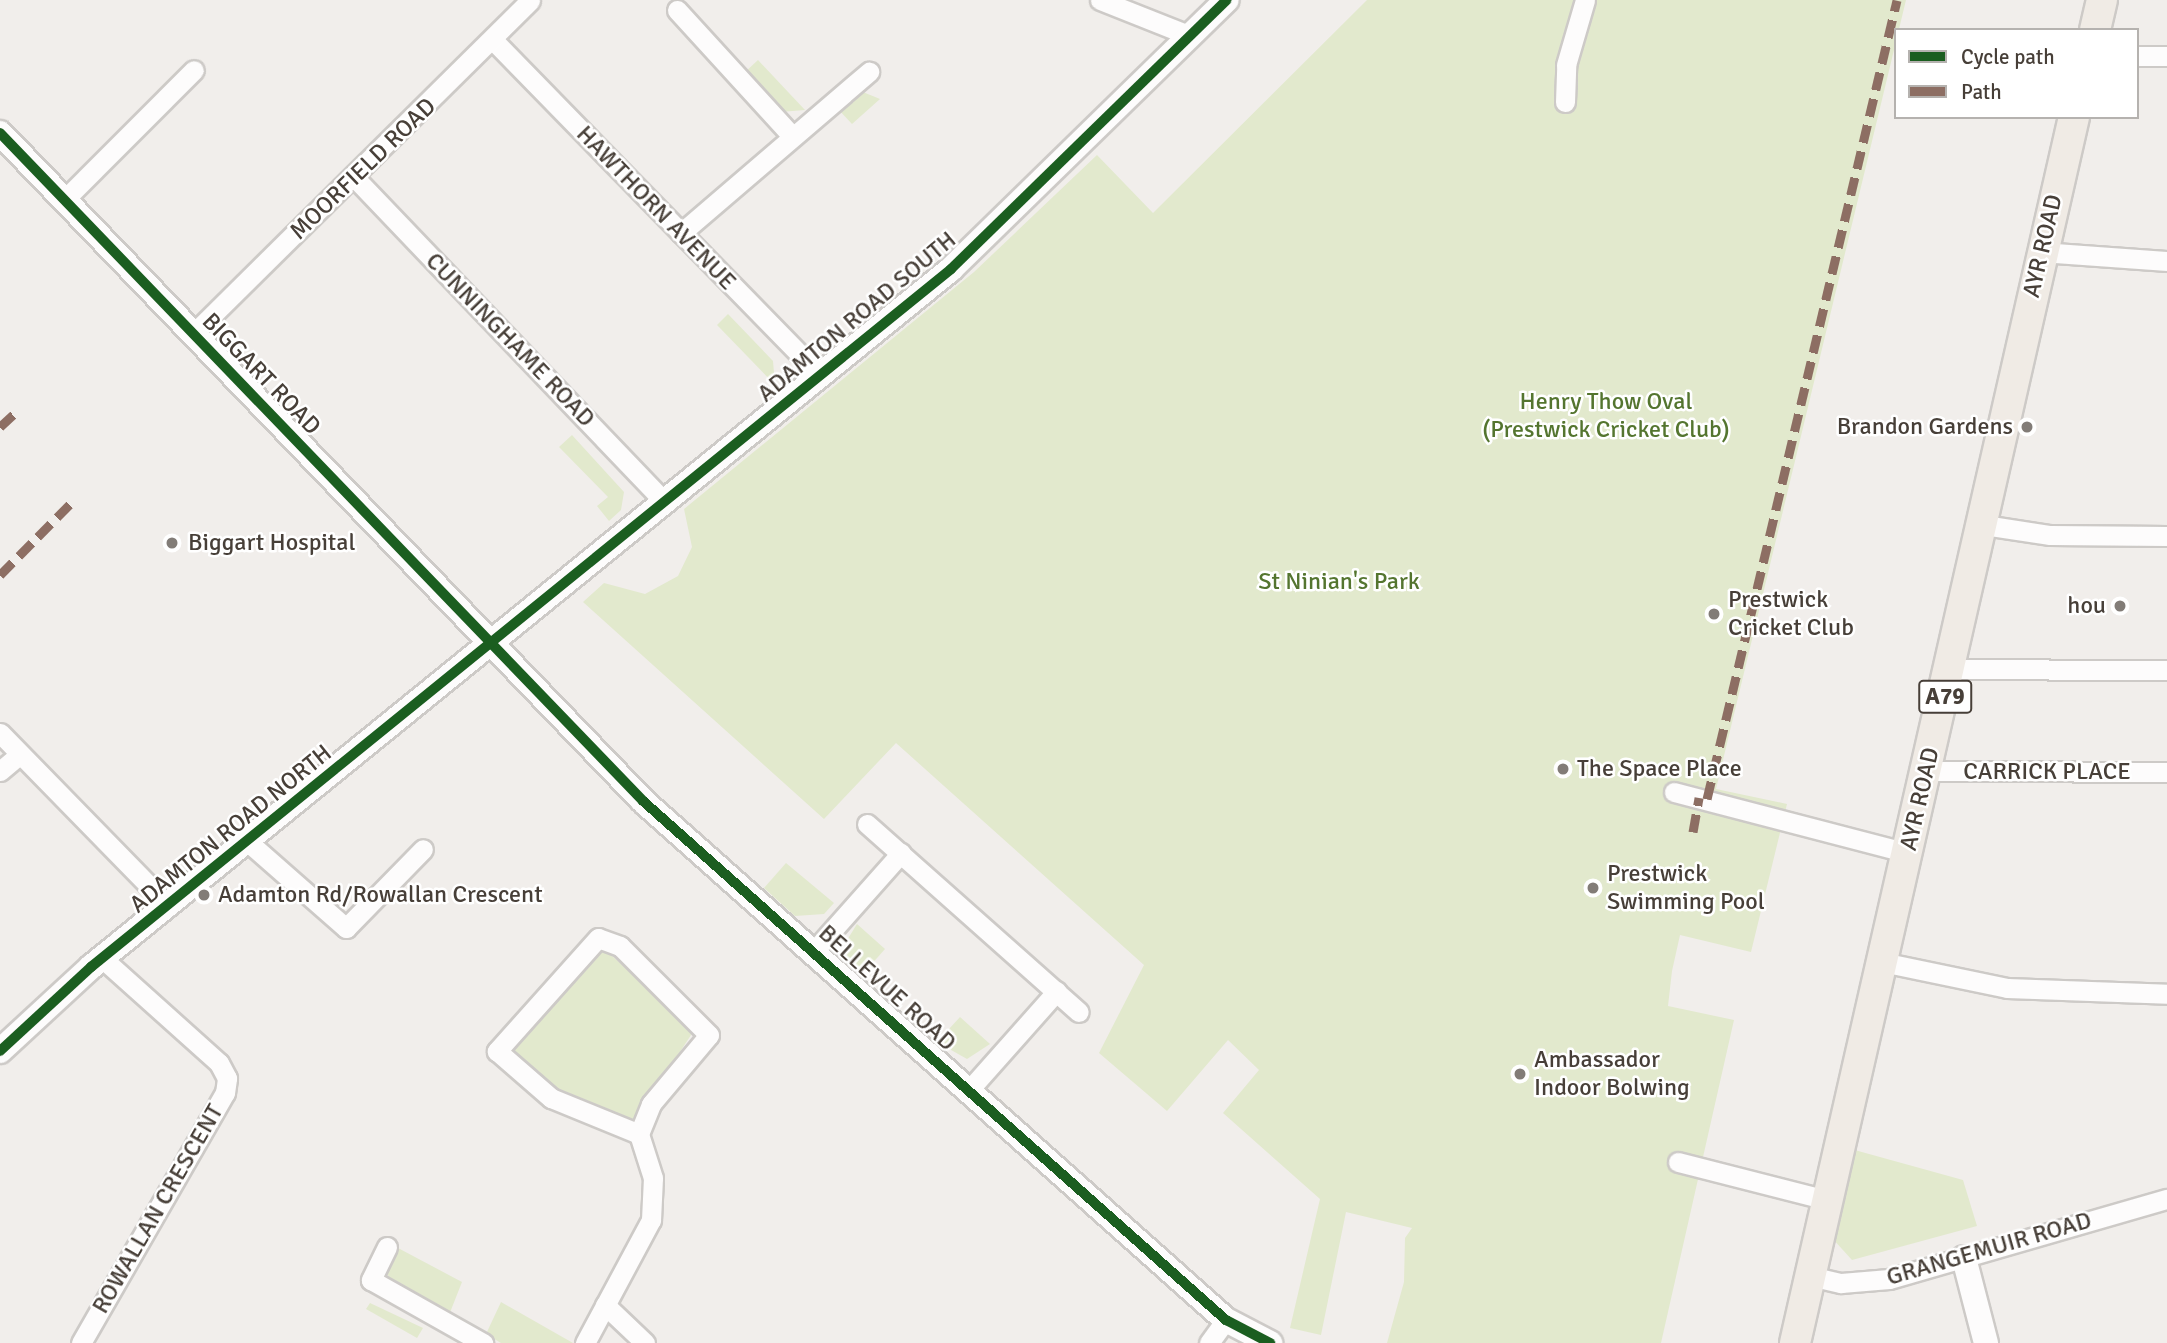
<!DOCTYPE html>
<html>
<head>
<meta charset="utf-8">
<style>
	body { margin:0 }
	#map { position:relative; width:2167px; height:1343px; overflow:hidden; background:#f1eeeb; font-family:Signika,sans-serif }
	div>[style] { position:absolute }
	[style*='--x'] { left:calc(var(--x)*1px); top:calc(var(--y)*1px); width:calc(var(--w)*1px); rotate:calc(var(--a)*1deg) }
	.green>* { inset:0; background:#e2e9cd }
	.roads { filter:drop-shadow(2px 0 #cdcac7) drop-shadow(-2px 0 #cdcac7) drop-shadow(0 2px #cdcac7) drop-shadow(0 -2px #cdcac7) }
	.minor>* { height:19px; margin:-9.5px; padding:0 9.5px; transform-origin:9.5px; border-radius:9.5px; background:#fdfcfc }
	.tertiary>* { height:24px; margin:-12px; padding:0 12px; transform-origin:12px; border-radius:12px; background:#fdfcfc }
	.primary>* { height:30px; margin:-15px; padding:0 15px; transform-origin:15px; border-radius:15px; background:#f0ebe5 }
	.quiet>* { height:9px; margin-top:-4.5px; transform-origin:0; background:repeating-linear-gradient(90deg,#8d6e63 0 18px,transparent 0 27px) }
	.cycleway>* { height:10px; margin:-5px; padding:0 5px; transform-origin:5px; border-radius:5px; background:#1b5e20 }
	.dots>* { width:19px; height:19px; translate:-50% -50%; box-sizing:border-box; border:4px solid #fff; border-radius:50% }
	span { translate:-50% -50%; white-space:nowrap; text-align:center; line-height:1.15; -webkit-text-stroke:5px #fff; paint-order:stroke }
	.shield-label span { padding:2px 5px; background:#fff; border:2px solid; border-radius:5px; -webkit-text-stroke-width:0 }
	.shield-label { font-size:23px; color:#473f38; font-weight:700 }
	.street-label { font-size:24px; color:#473f38 }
	.park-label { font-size:24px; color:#54752f }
	.poi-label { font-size:24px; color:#473f38 }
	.right { translate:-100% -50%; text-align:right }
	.left { translate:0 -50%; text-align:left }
	.legend { position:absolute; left:1894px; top:28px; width:245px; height:91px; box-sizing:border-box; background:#fff; border:2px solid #b5b2af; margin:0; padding:9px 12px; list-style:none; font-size:21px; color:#473f38 }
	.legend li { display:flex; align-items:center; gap:14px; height:35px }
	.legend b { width:35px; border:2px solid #b5b2af }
</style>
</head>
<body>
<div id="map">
	<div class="green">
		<div style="clip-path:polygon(1367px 0,1906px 0,1716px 789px,1787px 804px,1751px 952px,1680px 935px,1672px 971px,1668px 1006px,1734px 1020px,1661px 1343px,1387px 1343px,1404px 1282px,1405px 1238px,1412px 1228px,1346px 1212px,1321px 1335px,1290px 1328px,1320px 1199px,1223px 1113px,1259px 1070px,1228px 1040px,1167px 1111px,1099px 1053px,1144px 965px,896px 743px,824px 819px,583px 602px,604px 583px,645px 594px,678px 576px,692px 547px,684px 509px,974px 272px,1097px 155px,1153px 213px)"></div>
		<div style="clip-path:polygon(758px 60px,805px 110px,780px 112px,743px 74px)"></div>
		<div style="clip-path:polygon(858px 90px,880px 99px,852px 124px,837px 108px)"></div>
		<div style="clip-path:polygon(728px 314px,773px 361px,775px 385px,717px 325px)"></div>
		<div style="clip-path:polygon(572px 435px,624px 492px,621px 510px,609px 521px,597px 506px,608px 497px,559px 447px)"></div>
		<div style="clip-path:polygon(786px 863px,834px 903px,824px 914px,795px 916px,764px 888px)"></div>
		<div style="clip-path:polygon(857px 924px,885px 949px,862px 975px,847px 961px,844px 945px)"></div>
		<div style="clip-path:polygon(602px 947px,689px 1024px,691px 1035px,632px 1125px,556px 1095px,511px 1056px,520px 1034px,529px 1034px)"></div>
		<div style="clip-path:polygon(960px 1017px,990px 1044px,967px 1059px,937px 1042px)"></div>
		<div style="clip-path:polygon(1851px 1149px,1963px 1180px,1977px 1226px,1852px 1260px,1832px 1238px)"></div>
		<div style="clip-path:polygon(398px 1248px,462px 1282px,449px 1315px,389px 1283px,387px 1266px)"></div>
		<div style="clip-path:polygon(501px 1302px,573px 1343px,501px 1343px,486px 1334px)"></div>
		<div style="clip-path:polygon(370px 1303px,423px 1328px,417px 1338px,366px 1309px)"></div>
	</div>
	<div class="roads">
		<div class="minor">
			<div style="--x:1100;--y:0;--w:98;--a:21.6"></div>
			<div style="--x:677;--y:10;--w:171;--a:47.6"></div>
			<div style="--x:493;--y:40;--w:468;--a:45.7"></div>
			<div style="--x:2137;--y:56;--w:30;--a:0"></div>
			<div style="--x:1565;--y:102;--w:37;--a:-88"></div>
			<div style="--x:1566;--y:65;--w:68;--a:-73.7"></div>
			<div style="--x:355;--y:178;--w:448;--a:46.3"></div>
			<div style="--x:65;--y:199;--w:182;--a:-45"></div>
			<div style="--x:681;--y:233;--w:248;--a:-40.6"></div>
			<div style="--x:2040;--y:252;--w:127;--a:4.1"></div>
			<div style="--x:193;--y:334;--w:474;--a:-44.7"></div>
			<div style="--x:1984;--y:525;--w:67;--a:8.6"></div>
			<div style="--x:2050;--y:535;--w:117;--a:0.5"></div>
			<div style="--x:1951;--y:669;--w:216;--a:0.3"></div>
			<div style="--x:0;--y:733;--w:242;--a:45.7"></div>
			<div style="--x:0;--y:771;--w:26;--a:-40"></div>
			<div style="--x:1927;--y:771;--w:240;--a:0.2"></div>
			<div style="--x:1674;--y:792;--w:242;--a:14.6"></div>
			<div style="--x:867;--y:824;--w:283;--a:41.6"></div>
			<div style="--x:247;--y:841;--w:132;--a:41.3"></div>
			<div style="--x:346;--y:928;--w:110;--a:-45.7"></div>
			<div style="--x:814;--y:951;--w:131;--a:-48.4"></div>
			<div style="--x:1882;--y:962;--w:128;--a:11.7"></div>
			<div style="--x:2007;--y:988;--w:160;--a:2.1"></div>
			<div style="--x:969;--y:1090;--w:132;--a:-48.4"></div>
			<div style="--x:1678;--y:1162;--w:154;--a:14.3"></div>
			<div style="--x:387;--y:1247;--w:37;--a:116"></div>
			<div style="--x:371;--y:1280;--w:129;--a:29.4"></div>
			<div style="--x:1810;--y:1276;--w:32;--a:13"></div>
			<div style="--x:1841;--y:1283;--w:48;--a:-4.8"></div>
			<div style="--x:1889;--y:1279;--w:289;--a:-16.1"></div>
			<div style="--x:605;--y:1305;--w:55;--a:43.5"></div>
			<div style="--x:81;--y:1343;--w:289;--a:-60.1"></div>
			<div style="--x:225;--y:1093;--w:15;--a:-82"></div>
			<div style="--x:227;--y:1078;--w:17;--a:-118"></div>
			<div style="--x:219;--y:1063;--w:156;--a:-138.1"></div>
			<div style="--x:585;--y:1343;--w:140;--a:-61.8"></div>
			<div style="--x:651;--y:1220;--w:42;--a:-87.3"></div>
			<div style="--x:653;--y:1178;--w:46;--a:-107.7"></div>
			<div style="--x:639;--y:1134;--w:32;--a:-68"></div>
			<div style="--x:651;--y:1104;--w:90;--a:-50"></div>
			<div style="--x:709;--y:1035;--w:126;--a:-135"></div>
			<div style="--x:620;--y:946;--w:23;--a:-160"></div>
			<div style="--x:598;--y:938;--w:152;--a:131.8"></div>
			<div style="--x:497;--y:1051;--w:72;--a:41"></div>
			<div style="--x:551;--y:1098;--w:95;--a:22.2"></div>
			<div style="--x:1209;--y:1343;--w:29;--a:-54"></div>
		</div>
		<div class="tertiary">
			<div style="--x:0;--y:133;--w:927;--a:46.09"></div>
			<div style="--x:643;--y:801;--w:781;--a:41.68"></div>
			<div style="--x:1226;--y:1320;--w:50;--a:27.6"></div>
			<div style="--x:0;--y:1051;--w:124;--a:-42.7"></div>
			<div style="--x:91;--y:967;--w:1108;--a:-39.06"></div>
			<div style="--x:951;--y:269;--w:385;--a:-44.3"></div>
			<div style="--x:1964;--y:1258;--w:88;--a:75.5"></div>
		</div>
		<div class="primary">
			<div style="--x:2095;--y:30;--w:31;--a:-77"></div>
			<div style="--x:1795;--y:1343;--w:1257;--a:-77.18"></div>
		</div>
	</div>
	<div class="quiet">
		<div style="--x:0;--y:427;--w:22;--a:-43"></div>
		<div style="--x:0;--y:575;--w:107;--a:-45.4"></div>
		<div style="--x:1707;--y:799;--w:821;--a:-76.62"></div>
		<div style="--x:1693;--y:832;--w:35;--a:-80"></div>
	</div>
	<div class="cycleway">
		<div style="--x:0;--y:133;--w:927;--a:46.09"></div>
		<div style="--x:643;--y:801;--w:781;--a:41.68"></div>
		<div style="--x:1226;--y:1320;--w:50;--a:27.6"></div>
		<div style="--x:0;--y:1051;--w:124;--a:-42.7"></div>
		<div style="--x:91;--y:967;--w:1108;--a:-39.06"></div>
		<div style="--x:951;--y:269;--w:385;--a:-44.3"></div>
	</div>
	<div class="dots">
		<div style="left:2027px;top:427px;background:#827c77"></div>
		<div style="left:172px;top:543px;background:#827c77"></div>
		<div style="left:2120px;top:606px;background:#827c77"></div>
		<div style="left:1714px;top:614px;background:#827c77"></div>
		<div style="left:1563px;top:769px;background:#827c77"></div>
		<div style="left:1593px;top:888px;background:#827c77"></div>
		<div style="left:204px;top:895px;background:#827c77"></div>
		<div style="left:1520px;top:1074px;background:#827c77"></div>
	</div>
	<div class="shield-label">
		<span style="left:1945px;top:697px">A79</span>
	</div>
	<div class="street-label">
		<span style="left:363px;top:169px;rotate:-44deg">MOORFIELD ROAD</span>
		<span style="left:656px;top:208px;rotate:46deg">HAWTHORN AVENUE</span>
		<span style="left:2043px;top:246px;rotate:-77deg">AYR ROAD</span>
		<span style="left:857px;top:317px;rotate:-40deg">ADAMTON ROAD SOUTH</span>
		<span style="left:510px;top:340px;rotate:46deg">CUNNINGHAME ROAD</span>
		<span style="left:261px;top:374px;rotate:46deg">BIGGART ROAD</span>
		<span style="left:2047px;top:772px">CARRICK PLACE</span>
		<span style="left:1920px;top:799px;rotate:-77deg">AYR ROAD</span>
		<span style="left:231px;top:829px;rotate:-39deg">ADAMTON ROAD NORTH</span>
		<span style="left:887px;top:988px;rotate:42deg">BELLEVUE ROAD</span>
		<span style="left:158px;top:1209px;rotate:-60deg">ROWALLAN CRESCENT</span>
		<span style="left:1989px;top:1249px;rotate:-16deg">GRANGEMUIR ROAD</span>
	</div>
	<div class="park-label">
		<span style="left:1606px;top:416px">Henry Thow Oval<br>(Prestwick Cricket Club)</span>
		<span style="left:1339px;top:582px">St Ninian's Park</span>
	</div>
	<div class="poi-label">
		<span class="right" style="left:2013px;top:427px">Brandon Gardens</span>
		<span class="left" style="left:188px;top:543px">Biggart Hospital</span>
		<span class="left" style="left:1728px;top:614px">Prestwick<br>Cricket Club</span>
		<span class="right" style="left:2106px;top:606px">hou</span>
		<span class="left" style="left:1577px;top:769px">The Space Place</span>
		<span class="left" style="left:1607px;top:888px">Prestwick<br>Swimming Pool</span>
		<span class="left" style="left:218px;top:895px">Adamton Rd/Rowallan Crescent</span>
		<span class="left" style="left:1534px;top:1074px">Ambassador<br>Indoor Bolwing</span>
	</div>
	<ul class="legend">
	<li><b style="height:9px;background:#1b5e20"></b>Cycle path</li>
	<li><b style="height:9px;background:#8d6e63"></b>Path</li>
	</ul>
</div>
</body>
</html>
